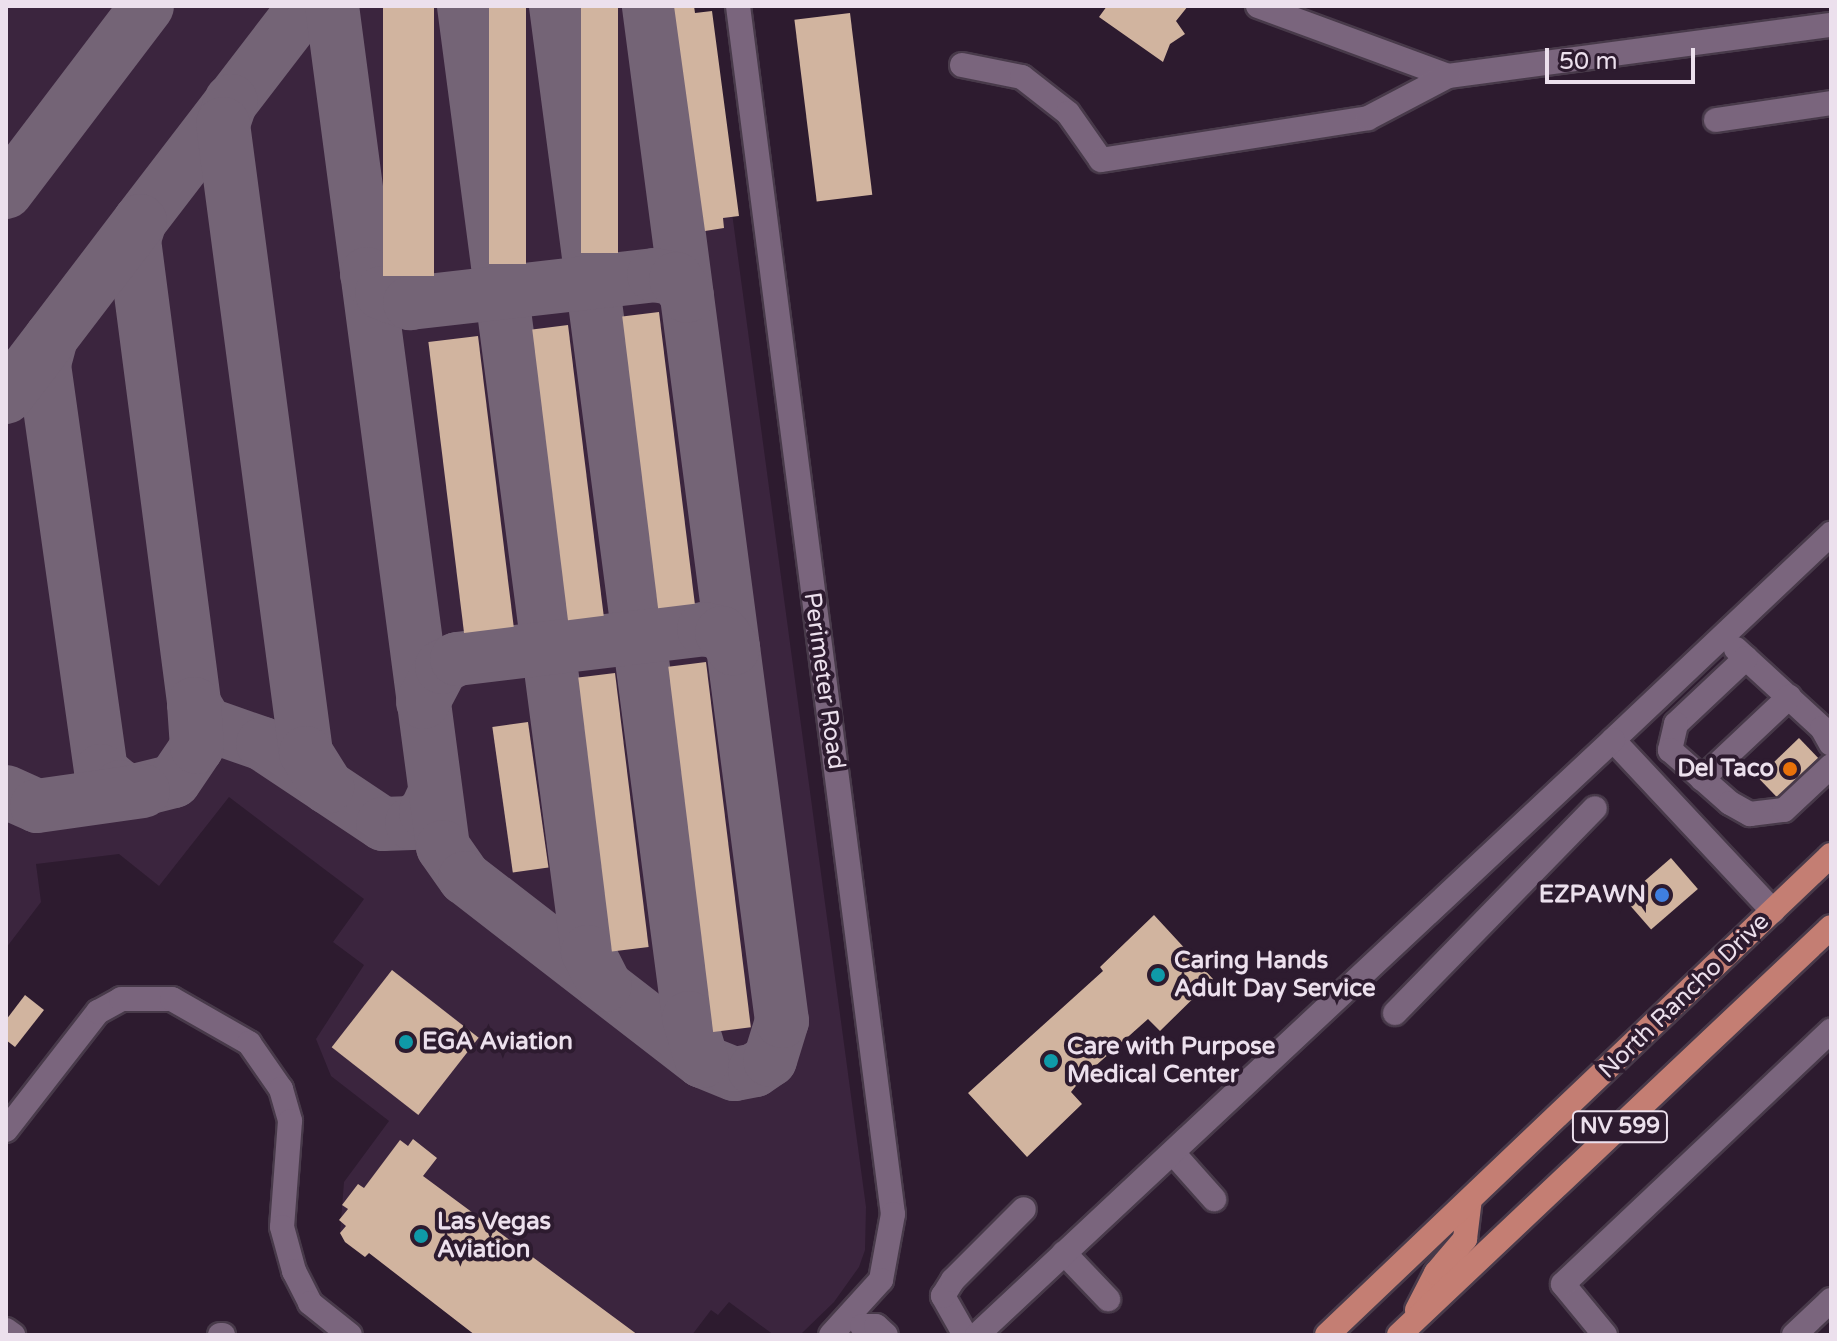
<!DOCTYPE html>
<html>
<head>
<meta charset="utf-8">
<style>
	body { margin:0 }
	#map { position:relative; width:1837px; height:1341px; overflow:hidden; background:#2d1b2f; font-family:"Varela Round",sans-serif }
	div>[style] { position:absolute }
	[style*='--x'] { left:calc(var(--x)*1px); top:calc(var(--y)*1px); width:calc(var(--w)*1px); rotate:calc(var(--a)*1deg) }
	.built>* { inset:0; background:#3b253e }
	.taxiway>* { height:54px; margin:-27px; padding:0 27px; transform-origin:27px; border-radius:27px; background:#746476 }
	.building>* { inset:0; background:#d1b49f; transform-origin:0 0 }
	.roads { filter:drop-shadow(2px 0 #483a4a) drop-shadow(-2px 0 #483a4a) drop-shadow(0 2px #483a4a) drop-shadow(0 -2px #483a4a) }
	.minor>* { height:24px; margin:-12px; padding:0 12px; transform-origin:12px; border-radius:12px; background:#7a657d }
	.major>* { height:24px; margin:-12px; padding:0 12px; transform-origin:12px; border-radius:12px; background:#c47e73 }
	.dots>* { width:22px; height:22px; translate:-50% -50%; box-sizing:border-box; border:4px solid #2d1b2f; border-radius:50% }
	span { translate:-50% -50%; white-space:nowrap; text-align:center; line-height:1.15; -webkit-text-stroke:8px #2d1b2f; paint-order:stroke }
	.shield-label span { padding:2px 6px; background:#2d1b2f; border:2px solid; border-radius:6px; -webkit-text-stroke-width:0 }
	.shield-label { font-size:22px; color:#ece0ed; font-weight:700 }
	.street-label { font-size:24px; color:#ece0ed }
	.poi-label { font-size:24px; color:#ece0ed; font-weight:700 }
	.right { translate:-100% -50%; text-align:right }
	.left { translate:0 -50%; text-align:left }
	.frame { position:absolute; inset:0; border:8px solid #ece0ed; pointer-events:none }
	.scale { position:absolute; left:1545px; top:48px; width:150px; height:36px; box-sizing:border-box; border:4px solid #ece0ed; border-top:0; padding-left:10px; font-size:24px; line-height:28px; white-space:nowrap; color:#ece0ed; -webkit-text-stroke:6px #2d1b2f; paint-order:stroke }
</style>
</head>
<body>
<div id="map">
	<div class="built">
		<div style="clip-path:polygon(6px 6px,676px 6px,732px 213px,866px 1207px,865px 1250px,859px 1267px,834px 1302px,800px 1335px,774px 1335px,729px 1302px,718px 1315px,711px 1310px,692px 1335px,475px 1335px,369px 1253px,365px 1257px,345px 1242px,340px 1233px,344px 1182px,389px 1121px,331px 1076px,316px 1039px,364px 965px,333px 942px,364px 899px,229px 797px,159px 886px,119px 854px,36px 864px,41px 902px,6px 948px)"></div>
	</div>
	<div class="taxiway">
		<div style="--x:305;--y:6;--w:271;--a:127.5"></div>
		<div style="--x:140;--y:221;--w:20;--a:108"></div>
		<div style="--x:134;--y:240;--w:468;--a:82.6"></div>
		<div style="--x:194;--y:704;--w:23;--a:59"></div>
		<div style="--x:206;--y:724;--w:60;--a:19.3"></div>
		<div style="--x:263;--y:744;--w:144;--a:33.7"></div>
		<div style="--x:383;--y:824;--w:29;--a:-2"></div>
		<div style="--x:412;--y:823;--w:18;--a:-38"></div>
		<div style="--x:426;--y:812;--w:19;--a:-65"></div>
		<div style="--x:332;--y:6;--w:848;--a:82.48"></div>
		<div style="--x:443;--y:847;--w:38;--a:55"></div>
		<div style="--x:465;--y:878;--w:299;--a:37.7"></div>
		<div style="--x:702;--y:1061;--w:35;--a:22"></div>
		<div style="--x:735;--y:1074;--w:20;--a:-11"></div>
		<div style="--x:755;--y:1070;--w:18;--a:-34"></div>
		<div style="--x:770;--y:1060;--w:41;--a:-72.9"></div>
		<div style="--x:782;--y:1021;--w:1024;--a:-97.47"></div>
		<div style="--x:464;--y:6;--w:954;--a:82.53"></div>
		<div style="--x:588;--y:952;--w:37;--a:63"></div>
		<div style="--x:556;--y:6;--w:1021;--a:82.51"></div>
		<div style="--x:689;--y:1018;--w:45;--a:73.2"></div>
		<div style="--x:231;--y:101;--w:24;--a:109"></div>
		<div style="--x:223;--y:124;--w:634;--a:82.48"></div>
		<div style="--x:306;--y:753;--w:40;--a:58"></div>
		<div style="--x:6;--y:192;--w:233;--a:-52.8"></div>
		<div style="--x:367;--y:274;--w:24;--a:52"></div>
		<div style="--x:382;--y:293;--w:30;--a:20"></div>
		<div style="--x:410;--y:303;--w:246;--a:-6.5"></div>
		<div style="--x:654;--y:275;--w:22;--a:10"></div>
		<div style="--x:676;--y:279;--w:20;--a:57"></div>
		<div style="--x:51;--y:338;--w:28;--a:105"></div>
		<div style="--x:44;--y:365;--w:410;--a:82"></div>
		<div style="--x:101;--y:771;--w:25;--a:40"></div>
		<div style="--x:120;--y:787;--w:15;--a:16"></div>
		<div style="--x:134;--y:791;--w:41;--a:-14"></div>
		<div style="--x:174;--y:781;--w:41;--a:-55.9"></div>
		<div style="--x:197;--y:747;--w:43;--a:-94"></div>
		<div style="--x:6;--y:397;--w:221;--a:-52.7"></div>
		<div style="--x:423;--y:702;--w:40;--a:-62"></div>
		<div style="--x:442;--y:667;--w:17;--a:-28"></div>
		<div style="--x:457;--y:659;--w:249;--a:-6.9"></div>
		<div style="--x:704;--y:629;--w:18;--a:13"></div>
		<div style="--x:722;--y:633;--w:19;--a:54"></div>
		<div style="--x:6;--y:792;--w:34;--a:24"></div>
		<div style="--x:37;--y:806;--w:107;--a:-8.1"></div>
	</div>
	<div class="building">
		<div style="left:383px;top:6px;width:51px;height:270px"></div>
		<div style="left:489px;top:6px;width:37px;height:258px"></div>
		<div style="left:581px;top:6px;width:37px;height:247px"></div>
		<div style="clip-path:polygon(674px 6px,694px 6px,695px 13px,712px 11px,739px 216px,723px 218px,724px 228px,705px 231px)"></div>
		<div style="clip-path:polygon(1107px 6px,1188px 6px,1176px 21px,1185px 34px,1170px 44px,1163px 62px,1099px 17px)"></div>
		<div style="left:850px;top:13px;width:183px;height:56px;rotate:83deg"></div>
		<div style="left:659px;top:312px;width:294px;height:37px;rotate:83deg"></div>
		<div style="left:568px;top:325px;width:293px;height:36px;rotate:83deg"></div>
		<div style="left:478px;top:336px;width:293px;height:50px;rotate:83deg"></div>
		<div style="left:706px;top:662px;width:368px;height:38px;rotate:83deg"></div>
		<div style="left:615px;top:673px;width:276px;height:37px;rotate:83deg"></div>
		<div style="left:528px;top:722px;width:147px;height:36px;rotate:82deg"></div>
		<div style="left:1799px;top:738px;width:28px;height:57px;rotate:46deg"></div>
		<div style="left:1671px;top:858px;width:41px;height:62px;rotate:49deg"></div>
		<div style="clip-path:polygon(1154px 915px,1213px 979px,1160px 1031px,1148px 1019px,1083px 1077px,1071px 1092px,1082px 1104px,1027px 1157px,968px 1093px,1103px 971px,1100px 967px)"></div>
		<div style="left:392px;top:970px;width:110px;height:98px;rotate:38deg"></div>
		<div style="clip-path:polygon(25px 995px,44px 1010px,15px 1047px,6px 1040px,6px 1020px)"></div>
		<div style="clip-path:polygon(413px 1139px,437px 1158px,423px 1176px,638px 1335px,475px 1335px,369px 1253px,365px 1257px,345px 1242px,340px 1233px,346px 1226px,339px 1220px,348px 1209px,342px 1205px,358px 1184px,364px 1188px,400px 1140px,408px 1146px)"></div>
	</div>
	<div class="roads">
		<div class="minor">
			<div style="--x:738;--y:6;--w:1218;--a:82.69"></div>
			<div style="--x:893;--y:1214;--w:67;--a:100.3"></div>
			<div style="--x:881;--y:1280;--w:74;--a:132.3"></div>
			<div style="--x:1258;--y:6;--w:202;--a:20.2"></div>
			<div style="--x:1448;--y:76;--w:386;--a:-7.6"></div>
			<div style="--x:962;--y:65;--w:61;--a:11.3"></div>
			<div style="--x:1022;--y:77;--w:58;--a:38"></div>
			<div style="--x:1068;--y:113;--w:57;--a:54.9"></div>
			<div style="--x:1101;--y:160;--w:270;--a:-8.9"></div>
			<div style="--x:1368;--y:118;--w:90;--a:-27.7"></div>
			<div style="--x:1716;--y:120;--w:116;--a:-8.4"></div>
			<div style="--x:1736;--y:649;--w:117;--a:42.6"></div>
			<div style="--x:1822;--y:728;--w:18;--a:61"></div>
			<div style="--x:1746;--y:658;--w:96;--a:136.7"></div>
			<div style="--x:1676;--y:724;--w:27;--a:103"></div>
			<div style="--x:1670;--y:750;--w:80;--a:41.5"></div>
			<div style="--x:1730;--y:803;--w:23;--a:29"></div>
			<div style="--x:1750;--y:814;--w:34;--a:-7"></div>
			<div style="--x:1784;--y:810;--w:64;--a:-43.1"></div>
			<div style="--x:1702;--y:779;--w:120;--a:-43.3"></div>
			<div style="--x:1773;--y:911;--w:234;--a:-133.1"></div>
			<div style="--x:1613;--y:740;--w:300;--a:-43.4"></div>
			<div style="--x:1395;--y:1013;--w:286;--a:-45.7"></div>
			<div style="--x:6;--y:1130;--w:150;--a:-52.1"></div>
			<div style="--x:98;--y:1012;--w:26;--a:-29"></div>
			<div style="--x:121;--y:999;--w:51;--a:0"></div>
			<div style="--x:172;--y:999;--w:89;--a:29.7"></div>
			<div style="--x:249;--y:1043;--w:56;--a:55.2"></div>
			<div style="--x:281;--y:1089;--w:33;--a:74"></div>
			<div style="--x:290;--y:1121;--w:106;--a:94.3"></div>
			<div style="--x:282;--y:1227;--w:46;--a:74.7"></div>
			<div style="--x:294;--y:1271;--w:36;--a:63"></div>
			<div style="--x:310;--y:1303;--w:51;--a:38.7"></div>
			<div style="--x:1173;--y:1153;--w:62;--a:48.3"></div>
			<div style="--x:1064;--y:1253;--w:64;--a:46.3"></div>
			<div style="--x:862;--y:1326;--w:14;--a:0"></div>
			<div style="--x:876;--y:1326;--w:13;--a:42"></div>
			<div style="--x:6;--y:1330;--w:9;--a:36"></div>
			<div style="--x:220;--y:1335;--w:3;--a:0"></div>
			<div style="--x:965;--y:1335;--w:45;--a:-119.4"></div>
			<div style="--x:943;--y:1296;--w:19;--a:-58"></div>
			<div style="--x:953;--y:1280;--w:100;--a:-45"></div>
			<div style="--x:977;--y:1335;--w:871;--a:-43.09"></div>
			<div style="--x:1605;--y:1335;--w:66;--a:-129.5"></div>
			<div style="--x:1563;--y:1284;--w:369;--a:-43.4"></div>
			<div style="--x:1794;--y:1335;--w:51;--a:-43.4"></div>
		</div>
		<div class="major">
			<div style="--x:1417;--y:1310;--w:42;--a:-62.8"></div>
			<div style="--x:1436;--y:1273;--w:45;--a:-49.5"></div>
			<div style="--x:1465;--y:1239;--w:39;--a:-83"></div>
			<div style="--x:1327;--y:1335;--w:696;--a:-43.6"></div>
			<div style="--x:1399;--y:1335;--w:594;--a:-43.36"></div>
		</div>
	</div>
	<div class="dots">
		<div style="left:1790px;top:769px;background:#e8710a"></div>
		<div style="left:1662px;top:895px;background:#3f7fe0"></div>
		<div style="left:1158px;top:975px;background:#0f9aa8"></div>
		<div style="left:406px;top:1042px;background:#0f9aa8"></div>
		<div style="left:1051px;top:1061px;background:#0f9aa8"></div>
		<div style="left:421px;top:1236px;background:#0f9aa8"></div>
	</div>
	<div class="shield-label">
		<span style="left:1620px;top:1127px">NV 599</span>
	</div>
	<div class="street-label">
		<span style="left:824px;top:681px;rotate:82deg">Perimeter Road</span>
		<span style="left:1684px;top:996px;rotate:-44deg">North Rancho Drive</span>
	</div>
	<div class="poi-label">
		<span class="right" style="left:1774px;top:769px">Del Taco</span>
		<span class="right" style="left:1646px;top:895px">EZPAWN</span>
		<span class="left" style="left:1174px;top:975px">Caring Hands<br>Adult Day Service</span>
		<span class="left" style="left:422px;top:1042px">EGA Aviation</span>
		<span class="left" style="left:1067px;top:1061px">Care with Purpose<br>Medical Center</span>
		<span class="left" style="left:437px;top:1236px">Las Vegas<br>Aviation</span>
	</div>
	<div class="frame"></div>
	<div class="scale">50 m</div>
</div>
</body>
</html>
